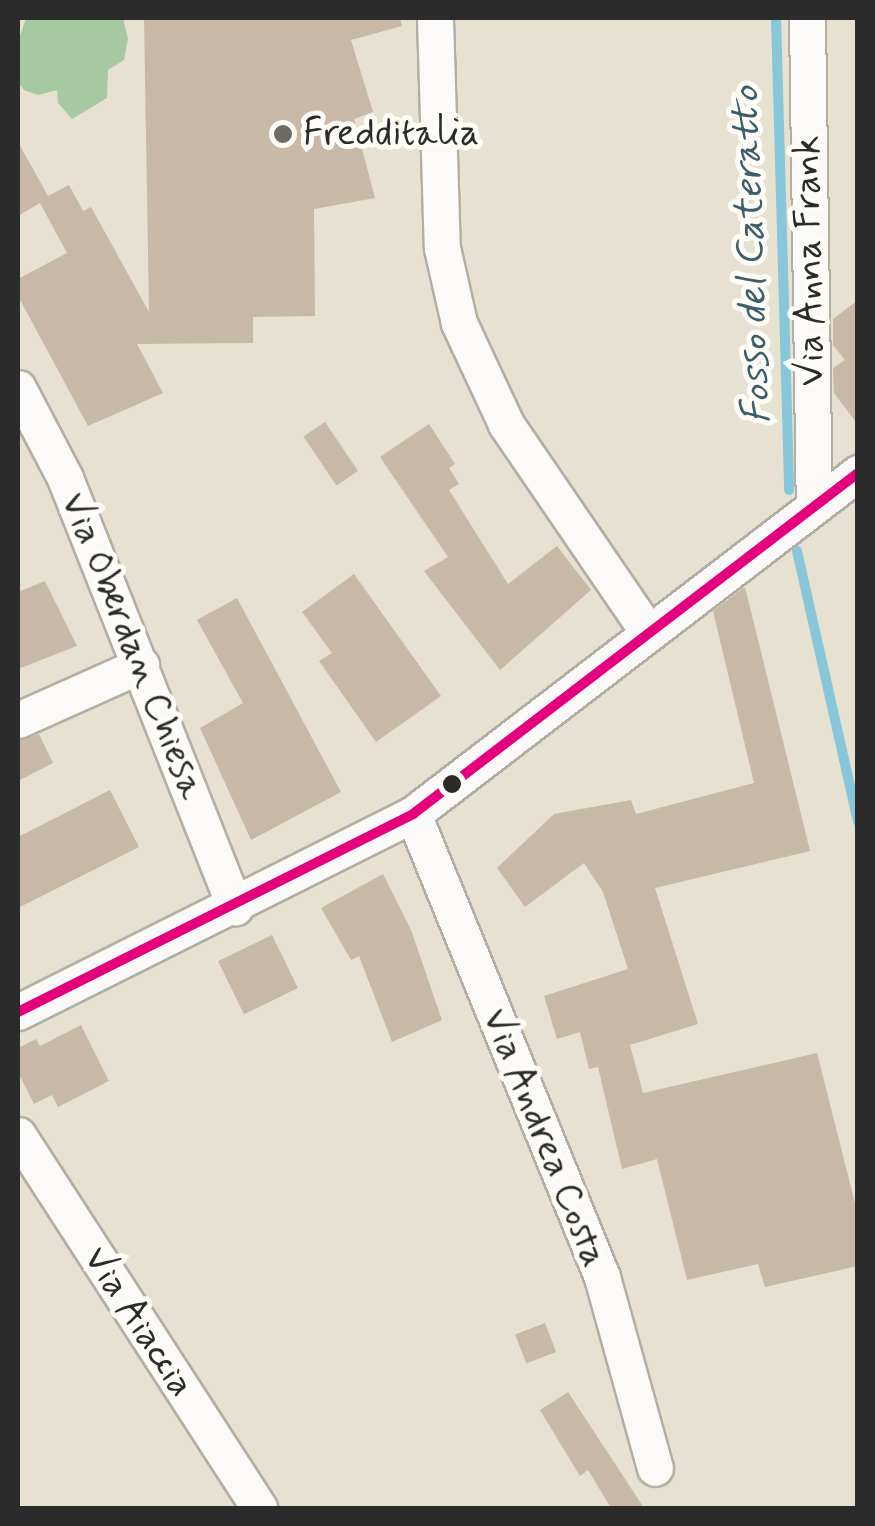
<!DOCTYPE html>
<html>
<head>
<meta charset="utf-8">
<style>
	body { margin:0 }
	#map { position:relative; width:875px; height:1526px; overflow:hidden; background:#e6e1d1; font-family:Mynerve,sans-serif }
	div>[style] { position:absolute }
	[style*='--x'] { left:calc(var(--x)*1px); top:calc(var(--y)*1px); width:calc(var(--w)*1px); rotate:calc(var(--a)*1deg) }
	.forest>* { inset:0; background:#a7c9a1 }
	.stream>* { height:10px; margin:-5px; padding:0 5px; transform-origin:5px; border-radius:5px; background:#87c7d9 }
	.building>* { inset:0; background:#c7b9a6; transform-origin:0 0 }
	.roads { filter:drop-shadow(2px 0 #b2aea4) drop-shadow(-2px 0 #b2aea4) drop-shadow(0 2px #b2aea4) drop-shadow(0 -2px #b2aea4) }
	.minor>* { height:35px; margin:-17.5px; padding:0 17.5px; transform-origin:17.5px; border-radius:17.5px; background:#fbfaf8 }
	.bus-1>* { height:10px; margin:-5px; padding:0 5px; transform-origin:5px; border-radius:5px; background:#e5007d }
	.dots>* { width:28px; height:28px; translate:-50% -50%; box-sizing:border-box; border:5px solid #fdfcf7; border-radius:50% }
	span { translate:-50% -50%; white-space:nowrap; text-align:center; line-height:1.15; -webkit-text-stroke:10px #fdfcf7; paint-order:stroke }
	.poi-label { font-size:38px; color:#2b2b2b }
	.left { translate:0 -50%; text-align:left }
	.street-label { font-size:38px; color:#2b2b2b }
	.water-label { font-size:40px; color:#3d5e69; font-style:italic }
	.frame { position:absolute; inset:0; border:20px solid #2b2b2b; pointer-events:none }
</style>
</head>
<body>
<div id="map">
	<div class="forest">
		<div style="clip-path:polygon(26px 18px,123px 18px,128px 39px,124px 60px,108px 70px,107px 98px,72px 119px,58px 103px,57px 90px,38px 95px,24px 90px,18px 82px,18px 42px)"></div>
	</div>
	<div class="stream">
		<div style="--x:776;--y:18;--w:472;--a:88.4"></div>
		<div style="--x:797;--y:551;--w:277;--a:77.3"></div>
	</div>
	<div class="building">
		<div style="clip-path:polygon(144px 18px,400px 18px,402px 26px,351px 40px,373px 112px,354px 119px,375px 198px,314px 209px,315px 316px,253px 317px,253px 343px,137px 344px,163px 393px,88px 426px,18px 296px,18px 279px,67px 253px,40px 203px,18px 216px,18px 142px,48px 196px,69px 185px,83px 211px,91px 207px,149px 312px)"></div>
		<div style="clip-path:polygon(858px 300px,858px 425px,834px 393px,833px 368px,845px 360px,833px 345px,833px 319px)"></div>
		<div style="left:325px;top:422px;width:59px;height:26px;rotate:56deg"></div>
		<div style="clip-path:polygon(429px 424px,455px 464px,449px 468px,459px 484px,449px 490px,508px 584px,557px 546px,591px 590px,500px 670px,424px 571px,448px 557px,380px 457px)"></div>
		<div style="clip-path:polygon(354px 574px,441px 696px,376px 742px,319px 661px,332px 653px,302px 612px)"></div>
		<div style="clip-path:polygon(45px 581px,77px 646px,18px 669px,18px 592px)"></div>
		<div style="clip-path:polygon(745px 587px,810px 851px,655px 888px,698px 1024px,630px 1045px,643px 1093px,817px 1053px,858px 1215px,858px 1266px,765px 1287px,758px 1264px,687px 1280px,657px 1159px,622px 1169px,598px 1067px,589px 1069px,580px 1032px,557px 1039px,544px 996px,628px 969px,603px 892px,584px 863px,525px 907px,497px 868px,554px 814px,631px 800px,636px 814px,754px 783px,713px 611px)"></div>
		<div style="clip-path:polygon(237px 598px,341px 792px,251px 840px,200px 728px,243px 703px,197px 620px)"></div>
		<div style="clip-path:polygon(39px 734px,53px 763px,18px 781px,18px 741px)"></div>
		<div style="clip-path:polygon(110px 790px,139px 847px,18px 908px,18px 837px)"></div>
		<div style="clip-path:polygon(383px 874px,411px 930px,442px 1020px,392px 1042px,359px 956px,351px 960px,321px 908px)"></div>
		<div style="left:272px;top:935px;width:59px;height:60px;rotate:64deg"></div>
		<div style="clip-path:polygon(81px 1025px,109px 1081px,58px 1107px,52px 1095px,34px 1104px,18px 1072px,18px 1048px,36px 1039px,40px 1046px)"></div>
		<div style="left:545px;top:1323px;width:31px;height:32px;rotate:69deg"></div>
		<div style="clip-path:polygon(568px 1392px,644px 1508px,611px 1508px,588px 1470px,580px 1476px,540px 1410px)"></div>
	</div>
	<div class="roads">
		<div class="minor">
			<div style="--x:435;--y:18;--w:230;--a:88.3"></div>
			<div style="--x:442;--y:248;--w:77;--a:77.2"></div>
			<div style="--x:459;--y:323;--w:111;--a:65"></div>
			<div style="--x:506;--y:424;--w:250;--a:55.7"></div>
			<div style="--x:807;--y:18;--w:486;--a:89.2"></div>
			<div style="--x:18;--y:388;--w:102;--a:62.4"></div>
			<div style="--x:65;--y:478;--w:462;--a:68.4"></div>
			<div style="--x:18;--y:720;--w:135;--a:-24.1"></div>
			<div style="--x:413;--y:814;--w:500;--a:67.79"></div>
			<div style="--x:602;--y:1277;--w:198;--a:74.5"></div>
			<div style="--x:18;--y:1012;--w:442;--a:-26.6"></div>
			<div style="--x:413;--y:814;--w:561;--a:-37.46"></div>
			<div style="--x:18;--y:1135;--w:444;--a:57.1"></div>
		</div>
	</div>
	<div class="bus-1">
		<div style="--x:18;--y:1012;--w:442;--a:-26.6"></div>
		<div style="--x:413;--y:814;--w:561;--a:-37.46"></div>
	</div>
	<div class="dots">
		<div style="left:283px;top:134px;background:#6c6b65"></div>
		<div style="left:452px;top:784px;background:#2b2b2b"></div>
	</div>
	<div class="poi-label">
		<span class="left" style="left:303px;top:134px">Fredditalia</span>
	</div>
	<div class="street-label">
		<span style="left:810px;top:261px;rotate:-91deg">Via Anna Frank</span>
		<span style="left:132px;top:646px;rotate:68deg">Via Oberdan Chiesa</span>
		<span style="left:544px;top:1138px;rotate:68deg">Via Andrea Costa</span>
		<span style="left:138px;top:1322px;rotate:57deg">Via Aiaccia</span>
	</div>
	<div class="water-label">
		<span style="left:752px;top:255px;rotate:-92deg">Fosso del Cateratto</span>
	</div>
	<div class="frame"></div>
</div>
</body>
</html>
